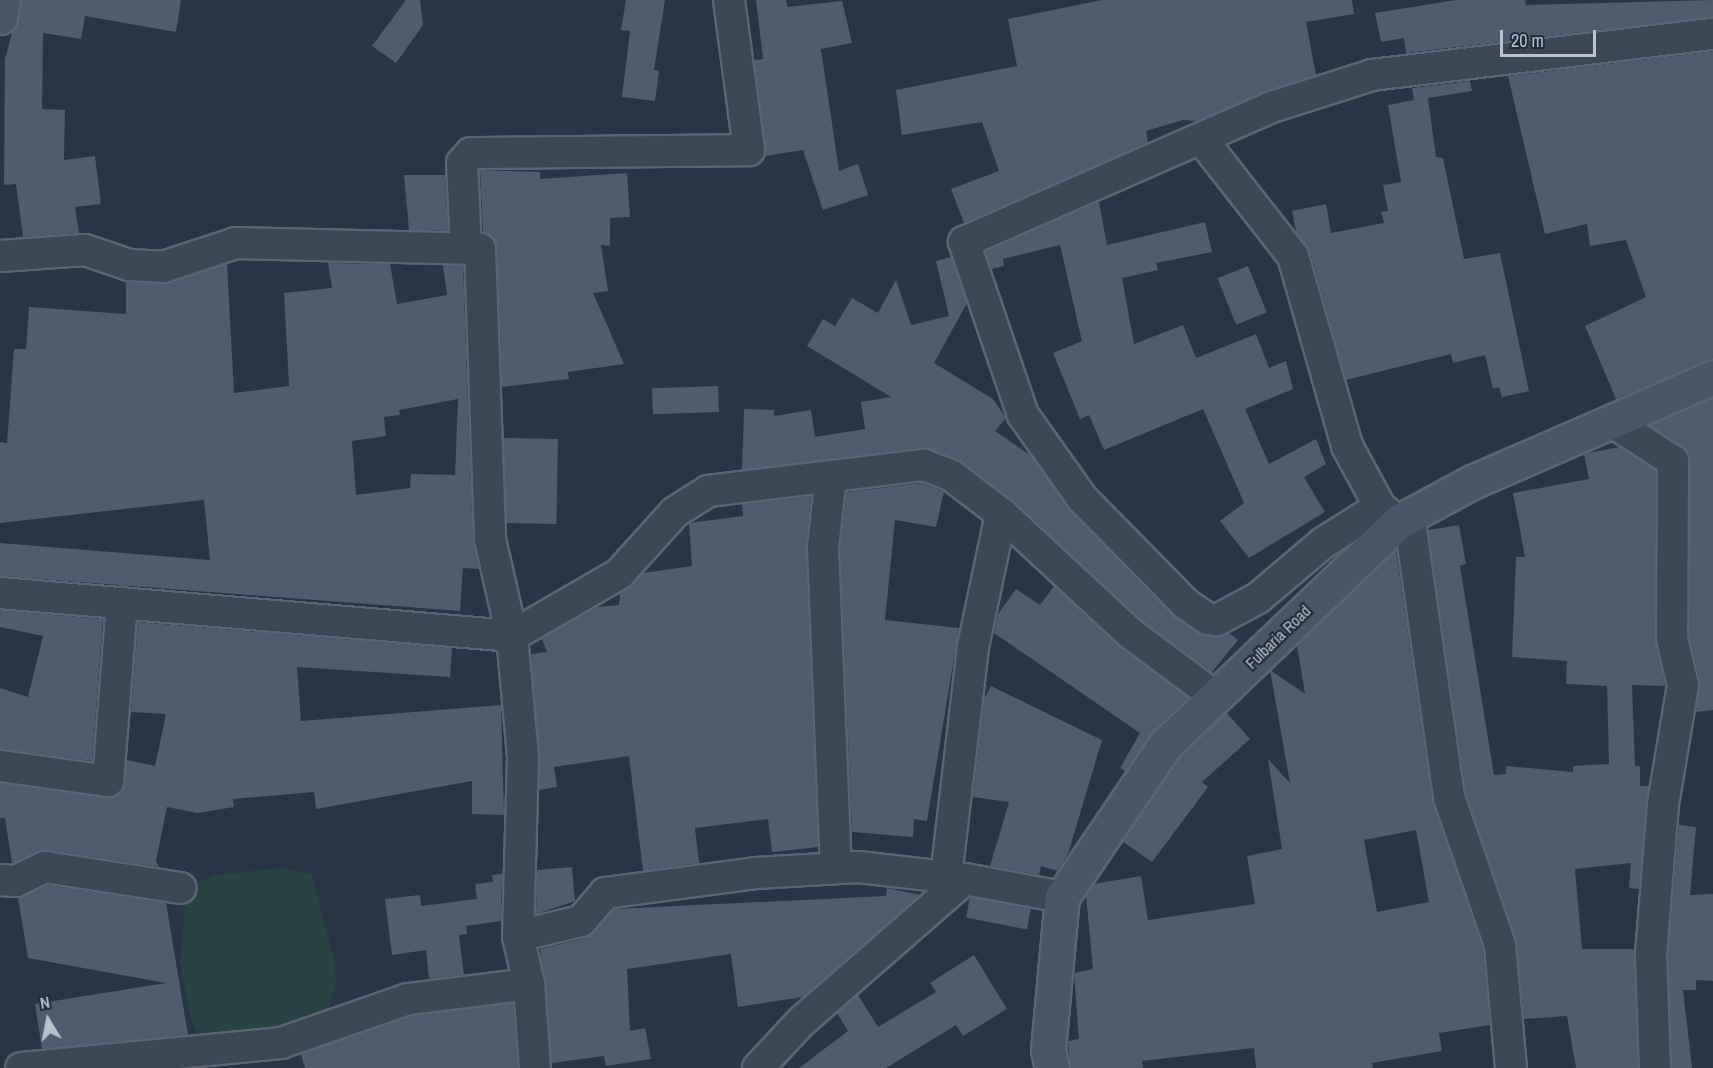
<!DOCTYPE html>
<html>
<head>
<meta charset="utf-8">
<style>
	body { margin:0 }
	#map { position:relative; width:1713px; height:1068px; overflow:hidden; background:#273544; font-family:"Archivo Narrow",sans-serif }
	div>[style] { position:absolute }
	[style*='--x'] { left:calc(var(--x)*1px); top:calc(var(--y)*1px); width:calc(var(--w)*1px); rotate:calc(var(--a)*1deg) }
	.green>* { inset:0; background:#294345 }
	.building>* { inset:0; background:#4e5c6d; transform-origin:0 0 }
	.roads { filter:drop-shadow(2px 0 #5a6571) drop-shadow(-2px 0 #5a6571) drop-shadow(0 2px #5a6571) drop-shadow(0 -2px #5a6571) }
	.street>* { height:30px; margin:-15px; padding:0 15px; transform-origin:15px; border-radius:15px; background:#3b4754 }
	.secondary>* { height:33px; margin:-16.5px; padding:0 16.5px; transform-origin:16.5px; border-radius:16.5px; background:#495667 }
	span { translate:-50% -50%; white-space:nowrap; text-align:center; line-height:1.15; -webkit-text-stroke:4.5px #202c39; paint-order:stroke }
	.street-label { font-size:16px; color:#b9c2cd }
	.north { position:absolute; left:18px; top:990px; width:60px; height:60px; -webkit-text-stroke:4px #202c39; paint-order:stroke; rotate:350deg; font-size:16px; font-weight:700; line-height:24px; text-align:center; color:#b9c2cd }
	.north::after { content:''; display:block; margin:auto; width:21px; height:27px; background:#b9c2cd; clip-path:polygon(50% 0,100% 100%,50% 72%,0 100%) }
	.scale { position:absolute; left:1500px; top:30px; width:96px; height:27px; box-sizing:border-box; border:3px solid #b9c2cd; border-top:0; padding-left:8px; font-size:18px; line-height:21px; white-space:nowrap; color:#b9c2cd; -webkit-text-stroke:4px #202c39; paint-order:stroke }
</style>
</head>
<body>
<div id="map">
	<div class="green">
		<div style="clip-path:polygon(283px 868px,312px 874px,334px 960px,336px 982px,328px 1009px,294px 1027px,200px 1039px,191px 1021px,180px 962px,186px 893px,195px 883px,216px 875px)"></div>
	</div>
	<div class="building">
		<div style="clip-path:polygon(21px 0,181px 0,176px 32px,85px 16px,81px 39px,43px 33px,42px 109px,65px 110px,64px 160px,95px 156px,101px 204px,75px 207px,79px 233px,23px 237px,16px 184px,4px 185px,5px 59px)"></div>
		<div style="clip-path:polygon(406px 0,420px 0,423px 25px,396px 63px,372px 46px)"></div>
		<div style="clip-path:polygon(626px 0,665px 0,654px 70px,659px 71px,655px 101px,622px 97px,630px 31px,621px 30px)"></div>
		<div style="clip-path:polygon(756px 0,786px 0,787px 7px,842px 1px,852px 43px,821px 49px,839px 171px,858px 164px,868px 195px,823px 210px,803px 150px,765px 156px,754px 60px,763px 59px)"></div>
		<div style="clip-path:polygon(1102px 0,1352px 0,1354px 14px,1306px 22px,1316px 75px,1197px 121px,1183px 120px,1146px 131px,1148px 143px,964px 223px,951px 189px,999px 171px,982px 122px,902px 135px,896px 90px,1017px 66px,1008px 19px)"></div>
		<div style="clip-path:polygon(1456px 0,1525px 0,1526px 5px,1713px 0,1713px 17px,1406px 53px,1404px 38px,1381px 42px,1375px 13px)"></div>
		<div style="clip-path:polygon(1713px 51px,1713px 359px,1616px 399px,1585px 326px,1646px 297px,1626px 240px,1590px 246px,1587px 224px,1545px 234px,1508px 76px)"></div>
		<div style="clip-path:polygon(1470px 81px,1472px 91px,1428px 98px,1436px 157px,1443px 158px,1464px 259px,1500px 253px,1529px 391px,1502px 397px,1499px 387px,1493px 389px,1485px 355px,1453px 363px,1451px 354px,1346px 380px,1310px 251px,1296px 231px,1292px 211px,1326px 204px,1331px 233px,1384px 223px,1381px 212px,1388px 211px,1383px 185px,1401px 182px,1388px 105px,1414px 100px,1412px 88px)"></div>
		<div style="clip-path:polygon(480px 170px,540px 172px,540px 179px,627px 173px,630px 217px,610px 218px,610px 246px,601px 245px,608px 291px,593px 293px,624px 364px,568px 372px,569px 379px,502px 387px,497px 248px,483px 232px)"></div>
		<div style="clip-path:polygon(404px 175px,445px 175px,448px 231px,409px 230px)"></div>
		<div style="clip-path:polygon(1099px 202px,1107px 245px,1205px 222px,1212px 252px,1156px 263px,1158px 270px,1122px 278px,1134px 344px,1183px 325px,1196px 358px,1256px 334px,1269px 368px,1286px 361px,1293px 389px,1245px 409px,1269px 464px,1316px 439px,1326px 464px,1304px 477px,1325px 512px,1249px 558px,1220px 521px,1244px 503px,1203px 409px,1104px 450px,1089px 415px,1080px 419px,1053px 353px,1082px 341px,1060px 245px,1003px 259px,1004px 266px,991px 269px,985px 251px)"></div>
		<div style="clip-path:polygon(951px 257px,967px 303px,934px 363px,993px 399px,1006px 418px,995px 431px,1030px 455px,1070px 510px,1174px 616px,1199px 634px,1229px 633px,1238px 640px,1212px 672px,1141px 620px,1015px 502px,958px 460px,922px 448px,742px 470px,744px 409px,774px 410px,774px 416px,811px 410px,815px 437px,865px 429px,861px 402px,891px 397px,807px 346px,823px 319px,835px 326px,852px 298px,878px 313px,896px 280px,911px 325px,949px 316px,936px 261px)"></div>
		<div style="clip-path:polygon(evenodd,328px 263px,390px 264px,397px 304px,447px 295px,443px 265px,463px 266px,473px 540px,479px 569px,463px 568px,460px 611px,0 576px,0 543px,210px 560px,204px 500px,0 523px,0 442px,7px 443px,14px 349px,26px 349px,29px 307px,126px 314px,126px 282px,168px 283px,227px 264px,234px 393px,289px 386px,284px 293px,332px 288px,328px 263px,458px 399px,455px 475px,411px 474px,410px 488px,356px 495px,352px 441px,386px 436px,384px 417px,400px 415px,399px 410px,458px 399px)"></div>
		<div style="left:1248px;top:266px;width:50px;height:33px;rotate:68deg"></div>
		<div style="left:718px;top:386px;width:26px;height:66px;rotate:88deg"></div>
		<div style="clip-path:polygon(1713px 397px,1713px 710px,1696px 712px,1700px 681px,1689px 637px,1690px 461px,1683px 447px,1649px 425px)"></div>
		<div style="left:504px;top:438px;width:54px;height:85px;rotate:1deg"></div>
		<div style="clip-path:polygon(1619px 447px,1656px 470px,1655px 639px,1665px 686px,1632px 685px,1635px 766px,1640px 766px,1640px 786px,1649px 786px,1639px 889px,1629px 888px,1631px 863px,1575px 869px,1582px 949px,1634px 949px,1638px 1068px,1576px 1068px,1567px 1016px,1524px 1019px,1516px 940px,1466px 793px,1428px 530px,1459px 525px,1466px 564px,1460px 566px,1494px 775px,1506px 774px,1506px 766px,1573px 772px,1573px 766px,1609px 764px,1607px 686px,1566px 684px,1567px 661px,1512px 657px,1516px 557px,1525px 557px,1513px 493px,1589px 479px,1584px 454px)"></div>
		<div style="clip-path:polygon(922px 483px,944px 492px,936px 527px,895px 520px,885px 620px,959px 628px,927px 821px,914px 819px,913px 837px,852px 832px,840px 548px,847px 492px)"></div>
		<div style="clip-path:polygon(811px 496px,806px 548px,818px 847px,772px 852px,768px 819px,695px 828px,699px 863px,643px 871px,629px 756px,554px 767px,557px 787px,539px 790px,531px 654px,547px 652px,542px 639px,597px 607px,619px 605px,620px 593px,643px 573px,692px 566px,689px 523px,743px 516px,742px 504px)"></div>
		<div style="clip-path:polygon(evenodd,1396px 550px,1432px 799px,1483px 949px,1490px 1025px,1439px 1033px,1442px 1051px,1372px 1063px,1373px 1068px,1256px 1068px,1254px 1048px,1142px 1061px,1143px 1068px,1070px 1068px,1068px 1041px,1079px 1039px,1074px 973px,1093px 969px,1086px 896px,1093px 884px,1141px 876px,1148px 920px,1255px 904px,1247px 856px,1282px 849px,1268px 759px,1290px 783px,1270px 670px,1305px 694px,1297px 645px,1396px 550px,1416px 830px,1429px 902px,1377px 912px,1364px 840px,1416px 830px)"></div>
		<div style="clip-path:polygon(1054px 586px,1120px 647px,1188px 697px,1152px 732px,1125px 771px,1120px 768px,1140px 733px,994px 633px,998px 614px,1016px 589px,1040px 605px)"></div>
		<div style="clip-path:polygon(0 610px,103px 619px,92px 761px,0 749px,0 688px,28px 697px,43px 636px,0 627px)"></div>
		<div style="clip-path:polygon(138px 622px,452px 648px,450px 677px,297px 667px,301px 721px,501px 705px,504px 815px,472px 814px,472px 781px,316px 809px,314px 792px,233px 799px,234px 807px,197px 813px,167px 807px,156px 861px,159px 867px,48px 850px,12px 863px,5px 818px,0 818px,0 783px,106px 798px,122px 791px,127px 760px,155px 766px,166px 714px,131px 712px)"></div>
		<div style="clip-path:polygon(991px 686px,1102px 740px,1068px 854px,1057px 871px,1041px 866px,1039px 875px,990px 866px,1009px 802px,973px 797px,984px 699px)"></div>
		<div style="clip-path:polygon(1226px 712px,1250px 739px,1202px 782px,1208px 787px,1152px 862px,1122px 841px,1179px 757px)"></div>
		<div style="clip-path:polygon(1679px 825px,1696px 827px,1690px 895px,1713px 894px,1713px 981px,1696px 980px,1696px 990px,1683px 990px,1692px 1068px,1672px 1068px,1668px 954px)"></div>
		<div style="clip-path:polygon(572px 867px,575px 901px,536px 914px,537px 870px)"></div>
		<div style="clip-path:polygon(502px 874px,501px 921px,466px 926px,467px 934px,459px 935px,464px 975px,429px 979px,426px 950px,392px 955px,385px 899px,420px 895px,421px 906px,477px 899px,475px 884px,493px 882px,492px 875px)"></div>
		<div style="clip-path:polygon(48px 885px,166px 903px,188px 1035px,42px 1049px,35px 1004px,166px 983px,28px 958px,18px 898px)"></div>
		<div style="clip-path:polygon(887px 888px,921px 895px,803px 997px,738px 1007px,731px 954px,627px 969px,630px 1031px,645px 1028px,651px 1059px,606px 1066px,604px 1056px,552px 1063px,540px 949px,586px 938px,614px 909px,886px 896px)"></div>
		<div style="left:970px;top:897px;width:62px;height:21px;rotate:11deg"></div>
		<div style="clip-path:polygon(974px 955px,1007px 1009px,963px 1036px,956px 1025px,886px 1068px,799px 1068px,848px 1031px,837px 1013px,858px 995px,878px 1027px,936px 992px,930px 983px)"></div>
		<div style="clip-path:polygon(513px 1003px,518px 1068px,305px 1068px,301px 1054px,412px 1016px)"></div>
	</div>
	<div class="roads">
		<div class="street">
			<div style="--x:1203;--y:141;--w:146;--a:52"></div>
			<div style="--x:1293;--y:256;--w:198;--a:74.1"></div>
			<div style="--x:1347;--y:446;--w:69;--a:61.6"></div>
			<div style="--x:466;--y:248;--w:85;--a:-92.7"></div>
			<div style="--x:462;--y:163;--w:13;--a:-48"></div>
			<div style="--x:471;--y:153;--w:278;--a:-0.6"></div>
			<div style="--x:749;--y:150;--w:151;--a:-97.6"></div>
			<div style="--x:0;--y:256;--w:85;--a:-4"></div>
			<div style="--x:85;--y:250;--w:46;--a:18.8"></div>
			<div style="--x:129;--y:265;--w:34;--a:3"></div>
			<div style="--x:163;--y:267;--w:77;--a:-18.2"></div>
			<div style="--x:236;--y:243;--w:244;--a:1.4"></div>
			<div style="--x:480;--y:249;--w:290;--a:88"></div>
			<div style="--x:490;--y:539;--w:99;--a:77.2"></div>
			<div style="--x:512;--y:636;--w:124;--a:-30.1"></div>
			<div style="--x:619;--y:574;--w:84;--a:-47.9"></div>
			<div style="--x:675;--y:512;--w:39;--a:-32"></div>
			<div style="--x:708;--y:491;--w:218;--a:-6.9"></div>
			<div style="--x:924;--y:465;--w:30;--a:21"></div>
			<div style="--x:952;--y:476;--w:64;--a:37.4"></div>
			<div style="--x:1003;--y:515;--w:173;--a:42.9"></div>
			<div style="--x:1130;--y:633;--w:107;--a:36.7"></div>
			<div style="--x:1614;--y:423;--w:70;--a:32.8"></div>
			<div style="--x:1673;--y:461;--w:178;--a:90.3"></div>
			<div style="--x:1672;--y:639;--w:47;--a:76.6"></div>
			<div style="--x:1683;--y:685;--w:122;--a:99.5"></div>
			<div style="--x:1663;--y:805;--w:149;--a:94.6"></div>
			<div style="--x:1651;--y:954;--w:114;--a:88"></div>
			<div style="--x:831;--y:476;--w:71;--a:96.4"></div>
			<div style="--x:823;--y:547;--w:321;--a:87.7"></div>
			<div style="--x:1409;--y:516;--w:284;--a:81.9"></div>
			<div style="--x:1449;--y:797;--w:157;--a:71"></div>
			<div style="--x:1500;--y:945;--w:123;--a:84.9"></div>
			<div style="--x:1398;--y:522;--w:23;--a:-140"></div>
			<div style="--x:1380;--y:507;--w:67;--a:147.7"></div>
			<div style="--x:1323;--y:543;--w:85;--a:139.8"></div>
			<div style="--x:1258;--y:598;--w:47;--a:151.8"></div>
			<div style="--x:1217;--y:620;--w:9;--a:-174"></div>
			<div style="--x:1208;--y:619;--w:27;--a:-146"></div>
			<div style="--x:1186;--y:604;--w:148;--a:-134.5"></div>
			<div style="--x:1082;--y:498;--w:102;--a:-125.4"></div>
			<div style="--x:1023;--y:415;--w:183;--a:-108.8"></div>
			<div style="--x:964;--y:242;--w:336;--a:-23.7"></div>
			<div style="--x:1272;--y:107;--w:105;--a:-17.7"></div>
			<div style="--x:1372;--y:75;--w:343;--a:-6.9"></div>
			<div style="--x:0;--y:593;--w:514;--a:4.8"></div>
			<div style="--x:512;--y:636;--w:121;--a:84.8"></div>
			<div style="--x:523;--y:757;--w:179;--a:91.6"></div>
			<div style="--x:518;--y:936;--w:49;--a:77.1"></div>
			<div style="--x:529;--y:984;--w:122;--a:172.9"></div>
			<div style="--x:408;--y:999;--w:134;--a:160.9"></div>
			<div style="--x:281;--y:1043;--w:261;--a:174.5"></div>
			<div style="--x:0;--y:766;--w:109;--a:7.9"></div>
			<div style="--x:108;--y:781;--w:179;--a:-85.5"></div>
			<div style="--x:946;--y:877;--w:232;--a:-83.3"></div>
			<div style="--x:973;--y:647;--w:136;--a:-78.1"></div>
			<div style="--x:0;--y:880;--w:16;--a:4"></div>
			<div style="--x:16;--y:881;--w:32;--a:-26"></div>
			<div style="--x:45;--y:867;--w:137;--a:8.8"></div>
			<div style="--x:518;--y:936;--w:65;--a:-13.4"></div>
			<div style="--x:581;--y:921;--w:37;--a:-49"></div>
			<div style="--x:605;--y:893;--w:152;--a:-7.5"></div>
			<div style="--x:756;--y:873;--w:102;--a:-3.4"></div>
			<div style="--x:858;--y:867;--w:108;--a:6.4"></div>
			<div style="--x:965;--y:879;--w:99;--a:10.5"></div>
			<div style="--x:529;--y:984;--w:84;--a:85.9"></div>
			<div style="--x:758;--y:1068;--w:64;--a:-46.9"></div>
			<div style="--x:802;--y:1021;--w:216;--a:-41.1"></div>
		</div>
		<div class="secondary">
			<div style="--x:0;--y:17;--w:17;--a:-80"></div>
			<div style="--x:1052;--y:1068;--w:18;--a:-103"></div>
			<div style="--x:1048;--y:1050;--w:154;--a:-84.8"></div>
			<div style="--x:1062;--y:897;--w:184;--a:-55.9"></div>
			<div style="--x:1165;--y:745;--w:323;--a:-43.7"></div>
			<div style="--x:1398;--y:522;--w:84;--a:-28.4"></div>
			<div style="--x:1472;--y:482;--w:263;--a:-23.5"></div>
		</div>
	</div>
	<div class="street-label">
		<span style="left:1278px;top:637px;rotate:-44deg">Fulbaria Road</span>
	</div>
	<div class="north">N</div>
	<div class="scale">20 m</div>
</div>
</body>
</html>
